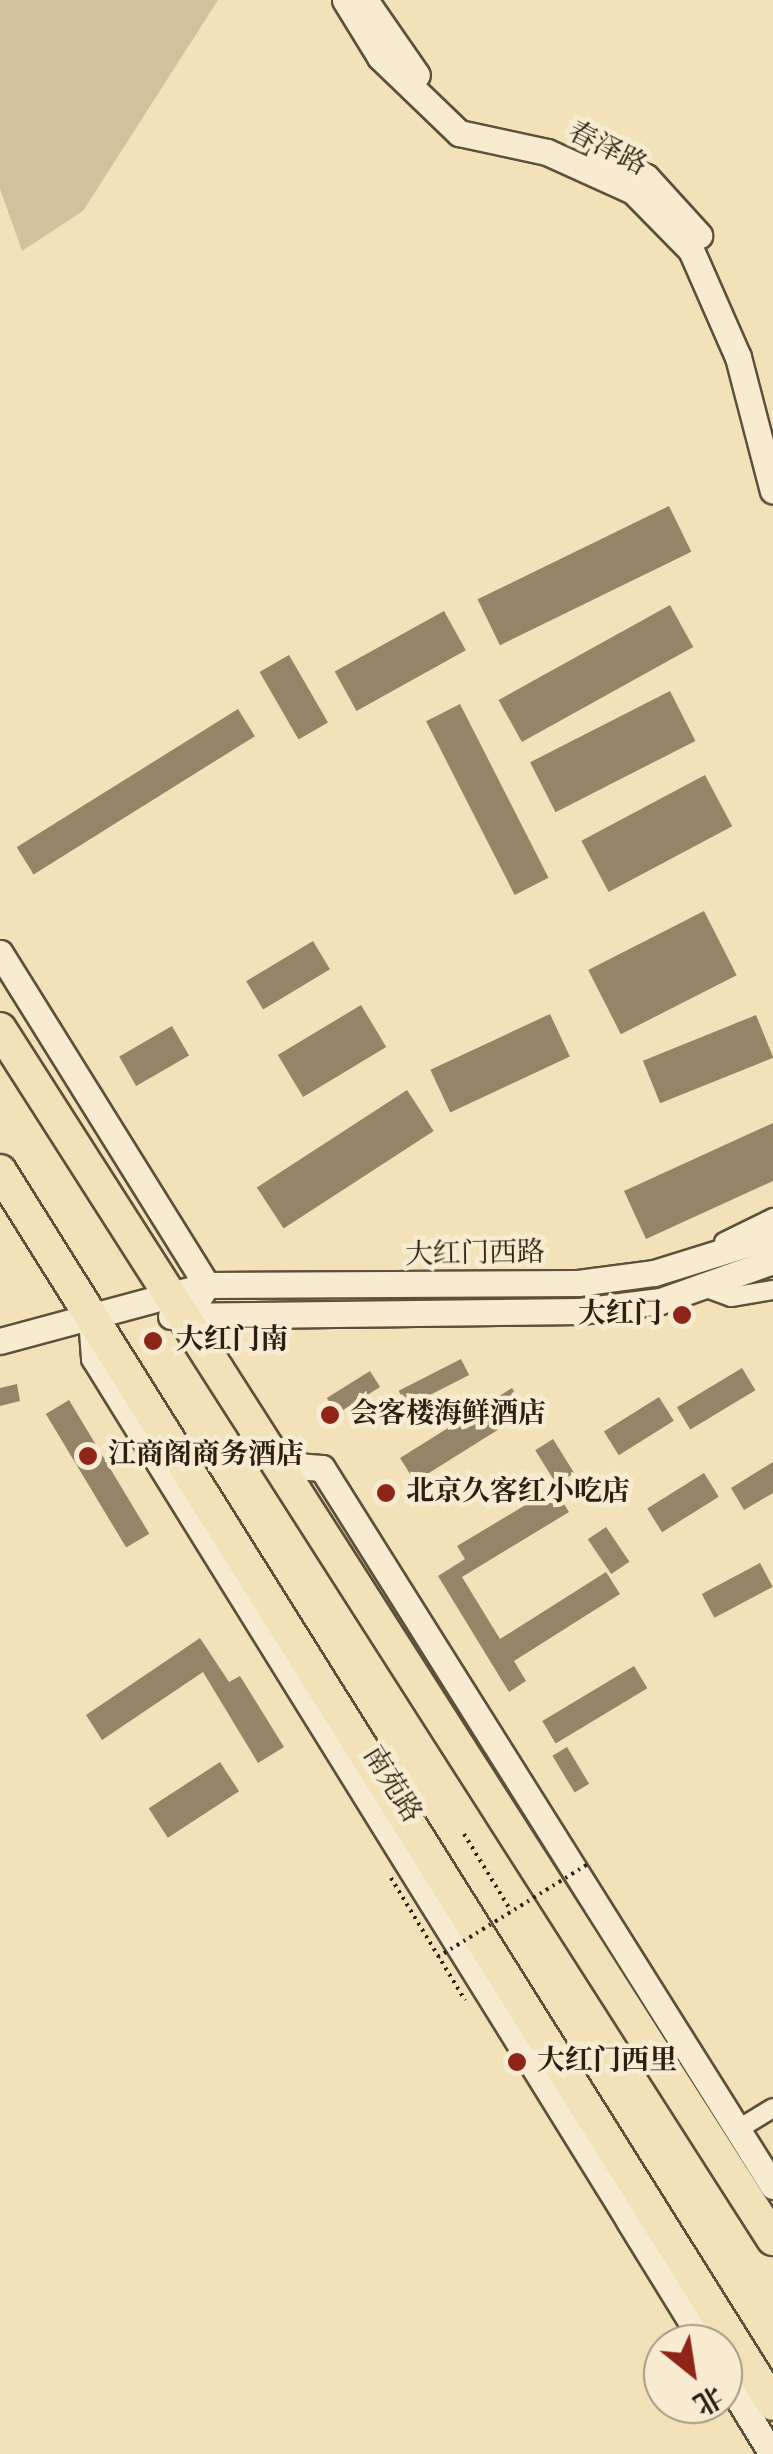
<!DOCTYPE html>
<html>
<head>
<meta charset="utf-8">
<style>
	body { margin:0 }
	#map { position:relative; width:773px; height:2454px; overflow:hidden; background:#f3e2b9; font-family:Vollkorn,"Noto Serif SC",serif }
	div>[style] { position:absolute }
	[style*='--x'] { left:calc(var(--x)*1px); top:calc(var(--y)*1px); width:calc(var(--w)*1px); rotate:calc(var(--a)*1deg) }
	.green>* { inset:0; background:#d1c19c }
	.building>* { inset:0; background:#948568; transform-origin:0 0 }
	.path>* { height:4px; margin-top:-2px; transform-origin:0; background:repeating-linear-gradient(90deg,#2d2011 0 2.5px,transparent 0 7.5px) }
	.roads { filter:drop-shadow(2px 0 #5e503b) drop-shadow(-2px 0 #5e503b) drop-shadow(0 2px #5e503b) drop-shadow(0 -2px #5e503b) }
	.street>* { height:18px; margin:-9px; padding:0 9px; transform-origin:9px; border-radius:9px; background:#f7ecd2 }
	.secondary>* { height:25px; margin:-12.5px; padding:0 12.5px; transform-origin:12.5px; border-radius:12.5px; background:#f7ecd2 }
	.highway>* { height:32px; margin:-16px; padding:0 16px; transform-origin:16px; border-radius:16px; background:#f3e2b9 }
	.path-bridge>* { height:4px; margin-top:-2px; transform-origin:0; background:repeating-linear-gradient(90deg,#2d2011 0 2.5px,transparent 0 7.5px) }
	.dots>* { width:28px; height:28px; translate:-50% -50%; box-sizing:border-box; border:5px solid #f7ecd2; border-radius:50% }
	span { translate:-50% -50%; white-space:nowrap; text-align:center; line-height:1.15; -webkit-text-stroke:9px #f7ecd2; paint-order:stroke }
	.street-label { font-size:28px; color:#2d2011 }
	.poi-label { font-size:28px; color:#2d2011; font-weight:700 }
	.right { translate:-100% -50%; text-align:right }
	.left { translate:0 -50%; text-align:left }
	.north { position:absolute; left:643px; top:2324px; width:100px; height:100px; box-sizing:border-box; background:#f7ecd2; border:2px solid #a69a85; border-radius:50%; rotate:150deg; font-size:28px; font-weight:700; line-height:40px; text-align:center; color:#2d2011 }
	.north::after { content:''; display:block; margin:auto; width:35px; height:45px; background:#8f2418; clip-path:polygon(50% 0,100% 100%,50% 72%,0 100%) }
</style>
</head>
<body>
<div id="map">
	<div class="green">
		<div style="clip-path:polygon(0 0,218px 0,83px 211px,22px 251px,0 189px)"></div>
	</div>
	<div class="building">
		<div style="left:669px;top:506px;width:51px;height:213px;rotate:64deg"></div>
		<div style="left:670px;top:605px;width:48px;height:196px;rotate:61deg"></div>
		<div style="left:444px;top:611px;width:45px;height:125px;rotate:61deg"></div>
		<div style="left:289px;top:655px;width:78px;height:34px;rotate:60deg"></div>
		<div style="left:670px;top:691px;width:56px;height:157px;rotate:63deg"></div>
		<div style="left:460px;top:704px;width:195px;height:38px;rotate:63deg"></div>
		<div style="left:238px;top:709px;width:32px;height:261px;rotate:58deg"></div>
		<div style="left:705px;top:775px;width:58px;height:140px;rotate:62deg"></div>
		<div style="left:704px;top:911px;width:72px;height:130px;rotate:63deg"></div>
		<div style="left:313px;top:941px;width:33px;height:78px;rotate:59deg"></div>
		<div style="left:361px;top:1005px;width:49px;height:97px;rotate:59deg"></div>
		<div style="left:550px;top:1014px;width:47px;height:132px;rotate:65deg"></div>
		<div style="left:756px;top:1015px;width:46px;height:122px;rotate:68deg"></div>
		<div style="left:172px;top:1026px;width:34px;height:61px;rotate:60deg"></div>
		<div style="left:407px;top:1090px;width:49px;height:179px;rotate:57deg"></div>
		<div style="clip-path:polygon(773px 1123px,773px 1181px,646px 1239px,624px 1191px)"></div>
		<div style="left:461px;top:1359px;width:18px;height:70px;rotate:63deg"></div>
		<div style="left:742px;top:1368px;width:26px;height:76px;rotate:59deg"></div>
		<div style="left:370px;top:1371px;width:19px;height:51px;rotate:58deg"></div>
		<div style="clip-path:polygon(17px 1384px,20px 1401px,0 1406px,0 1388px)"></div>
		<div style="left:512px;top:1388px;width:28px;height:132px;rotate:58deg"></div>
		<div style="left:659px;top:1397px;width:28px;height:65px;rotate:58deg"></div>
		<div style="left:69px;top:1400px;width:156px;height:27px;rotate:59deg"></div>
		<div style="left:553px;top:1439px;width:40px;height:21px;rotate:58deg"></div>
		<div style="clip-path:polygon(773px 1462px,773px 1493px,744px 1510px,731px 1488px)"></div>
		<div style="left:704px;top:1473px;width:28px;height:67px;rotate:58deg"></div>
		<div style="clip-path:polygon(554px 1488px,569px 1512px,462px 1577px,500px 1639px,606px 1572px,620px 1594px,514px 1661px,526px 1681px,509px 1692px,438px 1576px,465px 1559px,457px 1546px)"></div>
		<div style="left:606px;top:1527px;width:42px;height:22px;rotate:56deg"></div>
		<div style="left:760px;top:1563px;width:27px;height:66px;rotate:62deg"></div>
		<div style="clip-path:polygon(200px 1638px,229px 1682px,240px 1676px,284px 1747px,258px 1763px,203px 1672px,102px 1740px,86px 1715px)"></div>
		<div style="left:634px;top:1666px;width:26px;height:107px;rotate:59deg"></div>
		<div style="left:567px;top:1747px;width:43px;height:17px;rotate:59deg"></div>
		<div style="left:220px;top:1762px;width:35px;height:85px;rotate:57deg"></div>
	</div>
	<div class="path">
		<div style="--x:464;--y:1834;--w:90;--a:58.6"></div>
		<div style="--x:391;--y:1878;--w:143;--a:58.8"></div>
	</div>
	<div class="roads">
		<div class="street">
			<div style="--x:724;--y:1242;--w:55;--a:-26.1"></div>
			<div style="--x:704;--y:1287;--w:29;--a:20"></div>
			<div style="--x:731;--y:1297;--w:43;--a:-9.5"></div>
			<div style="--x:737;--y:2130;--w:42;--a:-31.4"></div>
		</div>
		<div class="secondary">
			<div style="--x:345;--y:0;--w:67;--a:58.4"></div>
			<div style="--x:380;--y:57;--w:110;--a:43.9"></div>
			<div style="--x:459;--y:133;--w:90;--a:12.2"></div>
			<div style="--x:547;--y:152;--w:94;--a:24.4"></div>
			<div style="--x:633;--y:191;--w:83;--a:45.5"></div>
			<div style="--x:691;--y:250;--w:117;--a:66.3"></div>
			<div style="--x:738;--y:357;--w:138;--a:75.4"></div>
			<div style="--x:365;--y:0;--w:91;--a:55.3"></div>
			<div style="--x:599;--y:157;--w:51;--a:23.1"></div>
			<div style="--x:646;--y:177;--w:79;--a:47.6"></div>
			<div style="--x:0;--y:953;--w:391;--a:58.1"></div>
			<div style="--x:207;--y:1285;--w:17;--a:123"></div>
			<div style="--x:171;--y:1316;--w:409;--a:-0.7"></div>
			<div style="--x:580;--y:1311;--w:81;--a:-7.1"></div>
			<div style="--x:660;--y:1301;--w:120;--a:-19.5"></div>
			<div style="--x:91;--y:1318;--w:40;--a:85.7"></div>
			<div style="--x:94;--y:1358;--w:1011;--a:58.18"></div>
			<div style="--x:627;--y:2217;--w:49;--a:30.8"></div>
			<div style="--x:0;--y:1341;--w:214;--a:-15.1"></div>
			<div style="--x:207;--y:1285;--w:371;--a:-0.3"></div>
			<div style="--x:578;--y:1283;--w:77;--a:-7.5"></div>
			<div style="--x:654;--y:1273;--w:125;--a:-17.3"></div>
			<div style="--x:282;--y:1465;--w:40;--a:4.3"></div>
			<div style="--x:322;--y:1468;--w:848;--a:57.87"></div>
			<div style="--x:629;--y:2221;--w:145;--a:58.3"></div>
			<div style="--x:723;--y:2374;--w:94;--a:58.5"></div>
		</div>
		<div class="highway">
			<div style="--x:0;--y:1029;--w:1436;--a:57.43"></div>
			<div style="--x:0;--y:1171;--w:1455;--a:57.92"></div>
		</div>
	</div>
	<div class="path-bridge">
		<div style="--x:438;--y:1957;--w:180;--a:-31.8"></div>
	</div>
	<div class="dots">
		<div style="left:682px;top:1315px;background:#8f2418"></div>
		<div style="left:153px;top:1341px;background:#8f2418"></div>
		<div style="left:330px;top:1415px;background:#8f2418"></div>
		<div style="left:88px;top:1456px;background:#8f2418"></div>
		<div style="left:386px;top:1493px;background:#8f2418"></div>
		<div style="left:517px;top:2062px;background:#8f2418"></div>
	</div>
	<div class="street-label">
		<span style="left:607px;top:150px;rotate:27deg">春泽路</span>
		<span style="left:475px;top:1255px;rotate:-1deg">大红门西路</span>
		<span style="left:391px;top:1785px;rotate:58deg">南苑路</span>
	</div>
	<div class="poi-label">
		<span class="right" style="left:662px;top:1315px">大红门</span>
		<span class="left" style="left:176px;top:1341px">大红门南</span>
		<span class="left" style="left:350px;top:1415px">会客楼海鲜酒店</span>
		<span class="left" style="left:108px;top:1456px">江商阁商务酒店</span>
		<span class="left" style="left:406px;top:1493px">北京久客红小吃店</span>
		<span class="left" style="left:537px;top:2062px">大红门西里</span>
	</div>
	<div class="north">北</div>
</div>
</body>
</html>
